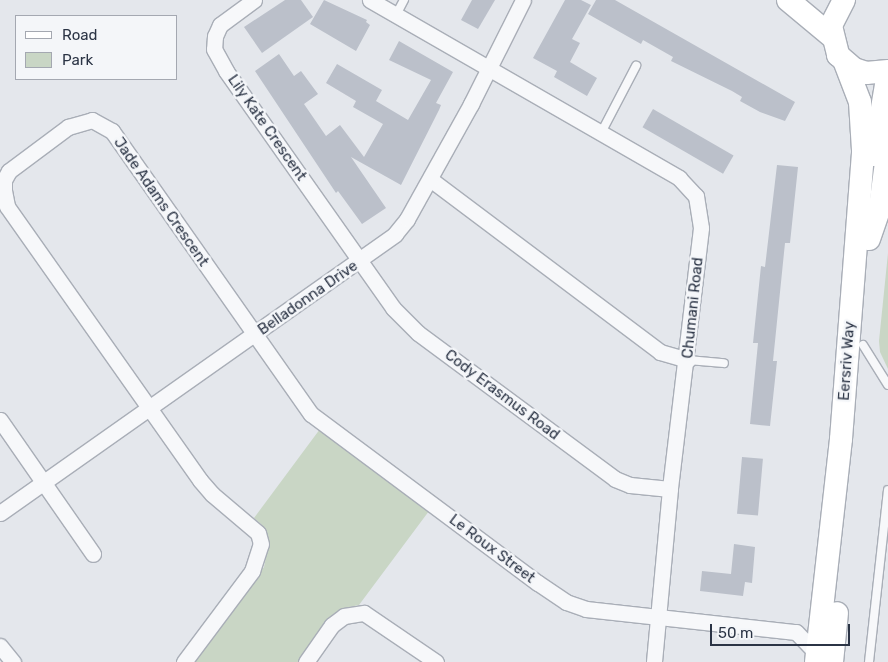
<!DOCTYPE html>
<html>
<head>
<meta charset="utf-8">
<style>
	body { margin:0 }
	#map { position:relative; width:888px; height:662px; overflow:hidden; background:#e4e7ec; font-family:Rubik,sans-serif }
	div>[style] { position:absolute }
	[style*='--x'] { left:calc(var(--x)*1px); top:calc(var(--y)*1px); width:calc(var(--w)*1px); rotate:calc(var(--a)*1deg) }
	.green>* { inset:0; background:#c9d6c5 }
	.building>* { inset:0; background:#bbc0ca; transform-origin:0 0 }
	.roads { filter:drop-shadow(1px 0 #a9aeb7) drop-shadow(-1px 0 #a9aeb7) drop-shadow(0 1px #a9aeb7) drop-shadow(0 -1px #a9aeb7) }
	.lane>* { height:8px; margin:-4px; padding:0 4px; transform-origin:4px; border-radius:4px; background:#f7f8fa }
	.street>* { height:15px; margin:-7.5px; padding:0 7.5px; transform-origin:7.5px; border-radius:7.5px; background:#f7f8fa }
	.secondary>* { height:22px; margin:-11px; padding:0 11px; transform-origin:11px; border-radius:11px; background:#fff }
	span { translate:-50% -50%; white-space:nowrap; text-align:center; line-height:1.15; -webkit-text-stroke:5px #f4f6f9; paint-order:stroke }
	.street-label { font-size:15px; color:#2b3445 }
	.legend { position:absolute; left:15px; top:15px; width:162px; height:65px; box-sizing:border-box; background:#f4f6f9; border:1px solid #a4a8b1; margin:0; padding:6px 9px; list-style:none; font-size:15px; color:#2b3445 }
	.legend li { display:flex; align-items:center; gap:10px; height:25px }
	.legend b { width:25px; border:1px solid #a4a8b1 }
	.scale { position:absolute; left:710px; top:624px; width:140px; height:22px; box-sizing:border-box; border:2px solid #2b3445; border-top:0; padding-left:6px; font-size:15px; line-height:18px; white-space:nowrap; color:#2b3445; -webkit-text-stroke:4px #f4f6f9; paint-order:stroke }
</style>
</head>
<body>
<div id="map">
	<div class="green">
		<div style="clip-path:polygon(888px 253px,888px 369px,880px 352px,879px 341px)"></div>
		<div style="clip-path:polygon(320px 429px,429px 511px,359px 605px,345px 608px,330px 618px,298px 662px,193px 662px,264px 567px,269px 542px,261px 524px,254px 518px)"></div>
	</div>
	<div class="building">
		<div style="clip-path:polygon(285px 0,301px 0,313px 17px,262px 53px,244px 27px)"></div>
		<div style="clip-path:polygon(324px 0,367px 20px,366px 22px,370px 25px,356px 51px,310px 24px)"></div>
		<div style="clip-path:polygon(472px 0,495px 0,478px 29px,461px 20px)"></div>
		<div style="clip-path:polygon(565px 0,581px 0,591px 5px,572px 39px,580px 43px,570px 62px,597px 78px,587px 96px,554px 77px,557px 71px,533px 58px)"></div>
		<div style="clip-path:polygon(596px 0,615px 0,795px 102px,785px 121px,760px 112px,740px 101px,742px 97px,732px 91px,671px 61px,673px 57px,643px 40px,641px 44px,588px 14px)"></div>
		<div style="clip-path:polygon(399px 41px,453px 72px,436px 103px,441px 105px,439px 110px,401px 185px,351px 157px,386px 208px,362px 224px,338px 191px,336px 193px,255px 71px,279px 54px,294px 76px,301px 71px,318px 94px,304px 104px,326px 136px,340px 125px,364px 157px,383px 124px,353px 107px,356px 101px,326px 83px,337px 64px,382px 90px,376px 101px,408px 120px,431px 80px,389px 60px)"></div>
		<div style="left:653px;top:109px;width:93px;height:21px;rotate:30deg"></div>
		<div style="clip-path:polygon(777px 165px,798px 167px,790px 243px,785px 243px,773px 361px,777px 361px,770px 426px,750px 424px,758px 343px,753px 343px,761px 266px,765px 267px)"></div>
		<div style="left:742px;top:457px;width:21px;height:57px;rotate:5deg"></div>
		<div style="clip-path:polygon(734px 544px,755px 547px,752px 583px,745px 582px,743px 596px,700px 591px,702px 571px,731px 574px)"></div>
	</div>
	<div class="roads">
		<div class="lane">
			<div style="--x:396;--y:15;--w:17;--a:-62"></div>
			<div style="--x:601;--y:133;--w:76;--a:-62.4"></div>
			<div style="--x:863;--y:345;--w:47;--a:58"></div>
			<div style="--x:688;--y:360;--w:36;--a:5"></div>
			<div style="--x:869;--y:662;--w:173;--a:-83.7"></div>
		</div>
		<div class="street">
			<div style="--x:254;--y:0;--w:42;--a:143.7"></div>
			<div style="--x:220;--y:25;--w:12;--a:114"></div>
			<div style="--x:215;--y:36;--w:13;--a:94"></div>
			<div style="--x:214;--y:49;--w:25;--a:61"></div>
			<div style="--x:226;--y:71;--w:290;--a:54.8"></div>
			<div style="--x:393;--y:308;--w:35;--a:45"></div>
			<div style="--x:418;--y:333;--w:245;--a:36.5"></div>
			<div style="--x:615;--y:479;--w:16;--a:22"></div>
			<div style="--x:630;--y:485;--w:40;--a:5.7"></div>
			<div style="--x:370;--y:0;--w:357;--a:29.9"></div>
			<div style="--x:679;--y:178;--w:25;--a:47"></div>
			<div style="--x:696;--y:196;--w:32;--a:81"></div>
			<div style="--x:701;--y:228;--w:263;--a:96.8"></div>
			<div style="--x:670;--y:489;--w:174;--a:95.3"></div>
			<div style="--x:430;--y:179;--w:288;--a:36.9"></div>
			<div style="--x:660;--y:352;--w:29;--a:16"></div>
			<div style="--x:0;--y:420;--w:163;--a:55.2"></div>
			<div style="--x:0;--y:513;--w:484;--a:-35.2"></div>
			<div style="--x:395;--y:234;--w:19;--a:-51"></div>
			<div style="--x:407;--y:219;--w:132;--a:-60.9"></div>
			<div style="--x:471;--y:104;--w:116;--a:-63.4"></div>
			<div style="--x:0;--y:646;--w:21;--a:51"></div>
			<div style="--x:184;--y:662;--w:114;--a:-53.2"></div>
			<div style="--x:252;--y:571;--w:28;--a:-72"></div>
			<div style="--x:261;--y:544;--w:11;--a:-105"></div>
			<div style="--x:258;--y:533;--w:60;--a:-139.7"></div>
			<div style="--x:212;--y:494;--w:18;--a:-131"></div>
			<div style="--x:200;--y:480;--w:335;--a:-125.2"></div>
			<div style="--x:7;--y:206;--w:15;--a:-101"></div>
			<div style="--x:4;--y:191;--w:11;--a:-90"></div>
			<div style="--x:4;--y:180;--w:10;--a:-61"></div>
			<div style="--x:9;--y:171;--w:74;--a:-36.7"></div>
			<div style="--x:68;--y:127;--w:25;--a:-16"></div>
			<div style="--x:92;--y:120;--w:23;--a:29"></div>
			<div style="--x:112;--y:131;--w:346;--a:54.9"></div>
			<div style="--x:311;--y:414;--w:283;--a:36.7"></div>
			<div style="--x:538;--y:583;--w:34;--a:34"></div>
			<div style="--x:566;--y:602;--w:21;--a:19"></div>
			<div style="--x:586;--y:609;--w:211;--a:6.3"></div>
			<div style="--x:796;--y:632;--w:29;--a:46"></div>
			<div style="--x:306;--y:662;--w:45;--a:-54.9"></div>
			<div style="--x:332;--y:625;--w:15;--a:-37"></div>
			<div style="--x:344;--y:616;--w:20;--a:-9"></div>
			<div style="--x:364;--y:613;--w:87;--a:34.2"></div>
		</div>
		<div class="secondary">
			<div style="--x:788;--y:0;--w:56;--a:39.9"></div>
			<div style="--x:844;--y:0;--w:29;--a:117"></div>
			<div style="--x:831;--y:26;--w:30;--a:76"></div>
			<div style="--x:838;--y:55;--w:21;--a:41"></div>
			<div style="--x:854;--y:69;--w:13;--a:18"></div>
			<div style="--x:866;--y:73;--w:22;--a:-5"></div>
			<div style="--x:874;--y:155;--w:83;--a:-80.3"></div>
			<div style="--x:869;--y:239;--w:34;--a:-71"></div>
			<div style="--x:880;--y:207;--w:60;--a:-82.3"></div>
			<div style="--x:816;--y:662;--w:224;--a:-83.6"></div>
			<div style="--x:841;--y:439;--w:290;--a:-85.6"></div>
			<div style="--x:863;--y:150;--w:48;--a:-93.6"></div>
			<div style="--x:860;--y:102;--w:42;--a:-111"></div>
			<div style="--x:832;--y:662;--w:49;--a:-84.2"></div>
		</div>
	</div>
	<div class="street-label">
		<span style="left:267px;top:128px;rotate:55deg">Lily Kate Crescent</span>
		<span style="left:161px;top:202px;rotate:55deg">Jade Adams Crescent</span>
		<span style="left:308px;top:298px;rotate:-35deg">Belladonna Drive</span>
		<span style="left:693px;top:308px;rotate:-84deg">Chumani Road</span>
		<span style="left:847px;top:361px;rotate:-86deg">Eersriv Way</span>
		<span style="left:502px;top:395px;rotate:37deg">Cody Erasmus Road</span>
		<span style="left:492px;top:549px;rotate:37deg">Le Roux Street</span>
	</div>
	<ul class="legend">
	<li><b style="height:6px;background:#fff"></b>Road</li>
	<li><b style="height:14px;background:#c9d6c5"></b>Park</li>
	</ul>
	<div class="scale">50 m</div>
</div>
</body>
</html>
